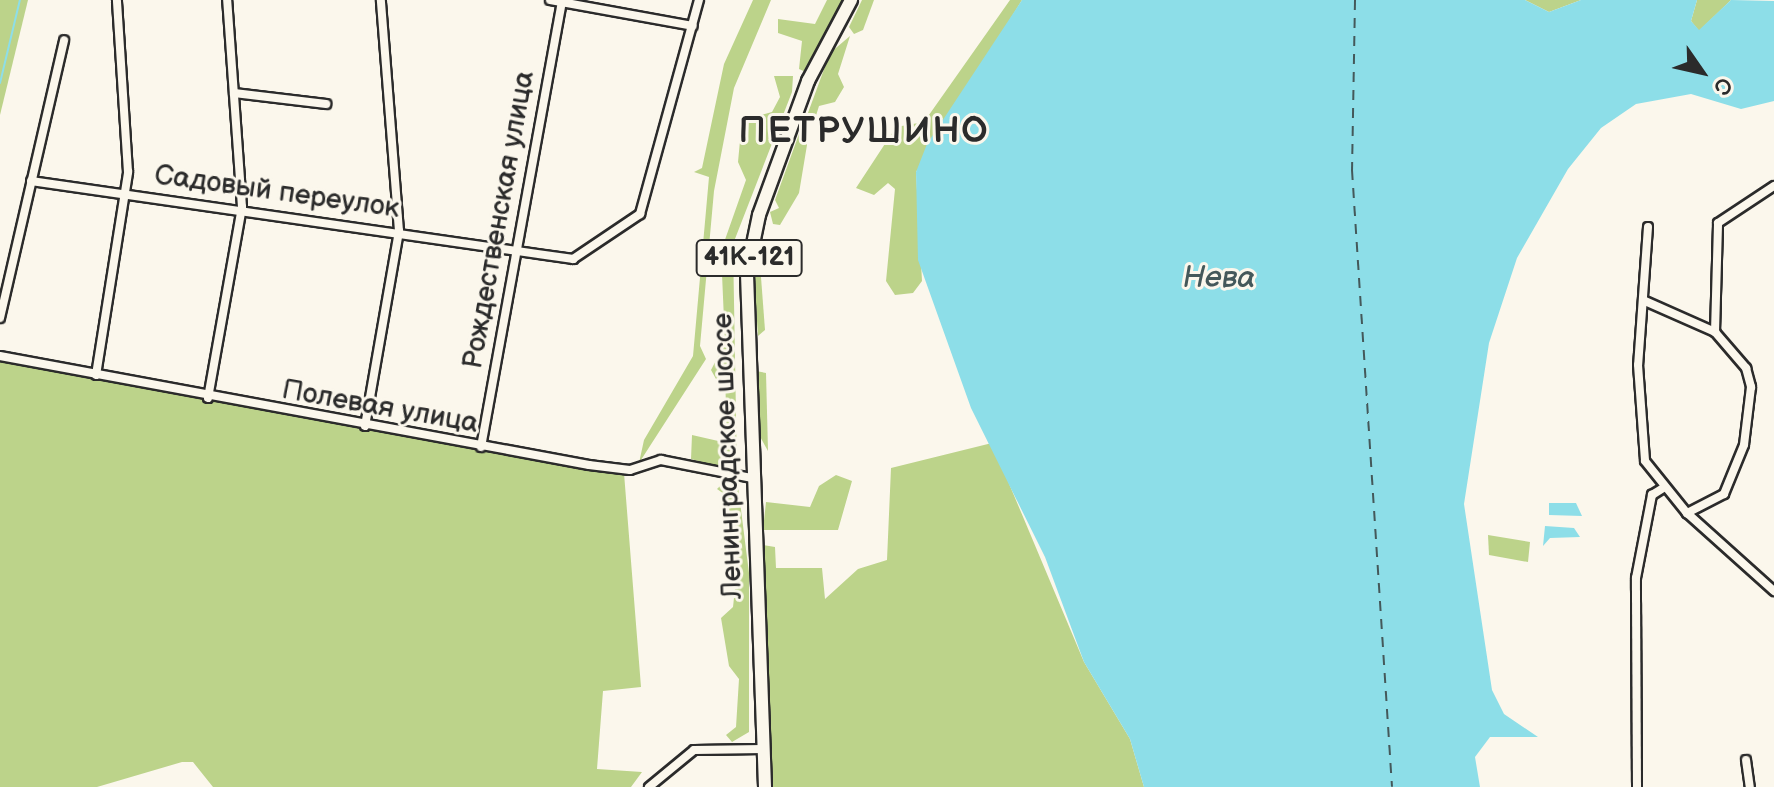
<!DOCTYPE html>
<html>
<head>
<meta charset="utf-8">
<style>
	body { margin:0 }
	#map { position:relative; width:1774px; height:787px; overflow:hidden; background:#fbf7ec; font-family:"Balsamiq Sans",sans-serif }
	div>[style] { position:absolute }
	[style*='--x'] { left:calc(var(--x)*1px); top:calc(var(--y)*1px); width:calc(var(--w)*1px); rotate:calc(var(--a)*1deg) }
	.green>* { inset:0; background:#bcd38a }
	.water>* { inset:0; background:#8ddee8 }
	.stream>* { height:2px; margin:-1px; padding:0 1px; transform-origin:1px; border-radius:1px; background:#8ddee8 }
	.ferry>* { height:2px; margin-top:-1px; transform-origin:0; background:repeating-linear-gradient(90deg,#44585a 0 10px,transparent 0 18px) }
	.roads { filter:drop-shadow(2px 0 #2b2b2b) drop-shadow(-2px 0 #2b2b2b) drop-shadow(0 2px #2b2b2b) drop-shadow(0 -2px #2b2b2b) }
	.minor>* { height:8px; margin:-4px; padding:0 4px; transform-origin:4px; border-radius:4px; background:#fbf7ec }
	.primary>* { height:12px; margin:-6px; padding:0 6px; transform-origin:6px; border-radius:6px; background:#fbf7ec }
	span { translate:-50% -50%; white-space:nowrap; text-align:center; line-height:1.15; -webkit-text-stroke:6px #fbf7ec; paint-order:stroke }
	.shield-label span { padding:2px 6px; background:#fbf7ec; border:2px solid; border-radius:6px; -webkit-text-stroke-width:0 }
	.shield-label { font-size:26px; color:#2b2b2b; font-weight:700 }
	.street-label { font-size:28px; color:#2b2b2b }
	.water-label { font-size:30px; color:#44585a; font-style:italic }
	.district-label { font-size:36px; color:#2b2b2b; font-weight:700; letter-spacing:2px }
	.north { position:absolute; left:1662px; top:32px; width:80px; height:80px; -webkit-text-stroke:6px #fbf7ec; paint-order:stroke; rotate:124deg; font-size:22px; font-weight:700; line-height:32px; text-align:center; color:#2b2b2b }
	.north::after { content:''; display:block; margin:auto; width:28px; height:36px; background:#2b2b2b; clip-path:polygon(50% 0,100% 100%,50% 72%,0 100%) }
</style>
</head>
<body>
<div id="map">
	<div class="green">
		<div style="clip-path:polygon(0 0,28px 0,0 115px)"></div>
		<div style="clip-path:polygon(753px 0,771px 0,734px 88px,714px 191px,700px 346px,706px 359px,639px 463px,644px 440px,693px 356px,709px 177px,694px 172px,702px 168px,724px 64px)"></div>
		<div style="clip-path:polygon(827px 0,843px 0,808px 73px,799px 69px,802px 41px,778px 33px,778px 19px,815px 24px)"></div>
		<div style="clip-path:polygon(862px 0,874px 0,863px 30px,854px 34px,849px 27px)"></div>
		<div style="clip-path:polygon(1010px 0,1022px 0,916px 172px,922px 281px,913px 293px,895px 295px,886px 281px,895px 189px,888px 183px,874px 195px,856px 188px,896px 127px,924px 122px)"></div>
		<div style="clip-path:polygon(1525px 0,1581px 0,1549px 12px)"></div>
		<div style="clip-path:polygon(1697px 0,1731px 0,1699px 31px,1691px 21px)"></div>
		<div style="clip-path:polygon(850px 36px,838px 74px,844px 87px,835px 102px,819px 106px,814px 122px,805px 121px,830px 53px)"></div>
		<div style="clip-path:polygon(774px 76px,793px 76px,792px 92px,733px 244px,737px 472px,691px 459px,692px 435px,727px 443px,725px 373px,716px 379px,711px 370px,725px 343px,721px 251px,746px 180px,738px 162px,741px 130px,747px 119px,772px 112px,780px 97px)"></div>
		<div style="clip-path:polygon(799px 134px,807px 134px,807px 145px,799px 193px,780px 225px,773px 224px,770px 212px,779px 208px,775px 200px)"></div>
		<div style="clip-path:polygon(760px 264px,765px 330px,758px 336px,754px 277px)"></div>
		<div style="clip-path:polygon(0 360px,624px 473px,641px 687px,603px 691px,597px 769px,642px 772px,631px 787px,213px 787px,193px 762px,182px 762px,97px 787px,0 787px)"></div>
		<div style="clip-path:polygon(756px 371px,766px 373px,768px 451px,758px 433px)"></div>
		<div style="clip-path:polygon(992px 443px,1084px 662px,1130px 739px,1144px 787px,772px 787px,763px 545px,775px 547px,776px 568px,822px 568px,825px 599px,858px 569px,887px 560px,891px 468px)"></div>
		<div style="clip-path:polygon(836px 475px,852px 481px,838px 530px,763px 530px,766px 502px,810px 507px,819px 486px)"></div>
		<div style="clip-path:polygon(725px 481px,738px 486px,749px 573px,749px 732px,732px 742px,726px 735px,736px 727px,739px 679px,729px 666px,721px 618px,733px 607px,738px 561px,727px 496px,717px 489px)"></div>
		<div style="clip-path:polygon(1488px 535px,1530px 542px,1528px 562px,1489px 555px)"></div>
	</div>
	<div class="water">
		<div style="clip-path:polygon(1022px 0,1525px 0,1549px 12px,1581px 0,1697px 0,1691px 21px,1699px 30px,1731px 0,1774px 1px,1774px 101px,1741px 109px,1691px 94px,1636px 104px,1601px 128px,1568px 169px,1517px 258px,1489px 343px,1464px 504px,1492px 690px,1504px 714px,1538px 737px,1490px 737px,1475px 757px,1480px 787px,1144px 787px,1130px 739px,1084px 662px,1045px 557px,971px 408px,918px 260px,916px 172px,927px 144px)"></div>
		<div style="clip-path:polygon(1549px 503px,1576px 503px,1582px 516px,1549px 515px)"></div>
		<div style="clip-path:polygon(1545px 526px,1574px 528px,1580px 537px,1550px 538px,1543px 546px)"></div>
	</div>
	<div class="stream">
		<div style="--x:0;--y:83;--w:85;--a:-76.5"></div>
	</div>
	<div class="ferry">
		<div style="--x:1355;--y:0;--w:170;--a:91"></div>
		<div style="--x:1352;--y:170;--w:618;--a:86.29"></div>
	</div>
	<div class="roads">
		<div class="minor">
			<div style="--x:550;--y:0;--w:145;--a:10.3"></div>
			<div style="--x:234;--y:93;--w:93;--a:6.8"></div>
			<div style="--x:31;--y:181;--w:548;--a:8.19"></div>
			<div style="--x:573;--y:259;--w:81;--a:-33.9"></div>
			<div style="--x:640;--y:214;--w:222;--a:-74.6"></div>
			<div style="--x:1648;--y:227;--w:138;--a:94.1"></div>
			<div style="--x:1638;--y:365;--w:96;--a:85.8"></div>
			<div style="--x:1645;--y:461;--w:67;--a:51.1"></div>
			<div style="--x:1687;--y:513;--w:117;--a:41.9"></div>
			<div style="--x:1645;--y:301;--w:77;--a:23.9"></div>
			<div style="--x:1715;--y:332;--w:48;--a:49.3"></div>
			<div style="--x:1746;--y:368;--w:20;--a:75"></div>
			<div style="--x:1751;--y:387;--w:58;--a:96.9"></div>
			<div style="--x:1744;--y:445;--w:53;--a:112.2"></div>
			<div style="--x:1724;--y:494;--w:42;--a:152.8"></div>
			<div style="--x:0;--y:318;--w:285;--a:-77"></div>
			<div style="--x:1715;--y:332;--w:109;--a:-88.4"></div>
			<div style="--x:1718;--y:223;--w:67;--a:-33.5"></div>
			<div style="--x:0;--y:356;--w:599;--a:10.48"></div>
			<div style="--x:589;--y:465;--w:41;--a:7"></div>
			<div style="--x:630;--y:470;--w:33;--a:-18"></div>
			<div style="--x:661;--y:460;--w:93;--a:11.2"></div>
			<div style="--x:96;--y:375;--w:206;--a:-81"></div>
			<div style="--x:128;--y:172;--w:172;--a:-93.7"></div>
			<div style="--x:208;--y:398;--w:194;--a:-79.9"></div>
			<div style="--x:242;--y:207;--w:208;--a:-94.1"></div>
			<div style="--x:365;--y:426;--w:198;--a:-80.1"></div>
			<div style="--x:399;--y:231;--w:232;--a:-94.5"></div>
			<div style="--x:481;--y:447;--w:454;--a:-79.7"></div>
			<div style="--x:1746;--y:760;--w:27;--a:82"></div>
			<div style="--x:649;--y:787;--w:58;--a:-39.4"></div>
			<div style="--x:694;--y:750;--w:69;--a:-0.8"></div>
			<div style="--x:1637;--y:787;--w:209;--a:-90.3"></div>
			<div style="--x:1636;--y:578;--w:85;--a:-79.1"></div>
			<div style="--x:1652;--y:495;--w:13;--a:-32"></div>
		</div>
		<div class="primary">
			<div style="--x:765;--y:787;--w:514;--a:-92.01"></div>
			<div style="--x:747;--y:273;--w:59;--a:-78.3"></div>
			<div style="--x:759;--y:215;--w:143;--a:-69.9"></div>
			<div style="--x:808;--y:81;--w:92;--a:-62"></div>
		</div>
	</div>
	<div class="shield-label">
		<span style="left:749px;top:258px">41К-121</span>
	</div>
	<div class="street-label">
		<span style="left:277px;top:192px;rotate:8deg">Садовый переулок</span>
		<span style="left:499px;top:220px;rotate:-80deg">Рождественская улица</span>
		<span style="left:380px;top:407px;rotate:10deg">Полевая улица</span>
		<span style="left:728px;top:456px;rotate:-92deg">Ленинградское шоссе</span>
	</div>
	<div class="water-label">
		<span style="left:1219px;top:278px">Нева</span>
	</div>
	<div class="district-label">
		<span style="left:864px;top:132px">ПЕТРУШИНО</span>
	</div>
	<div class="north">С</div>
</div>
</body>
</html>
